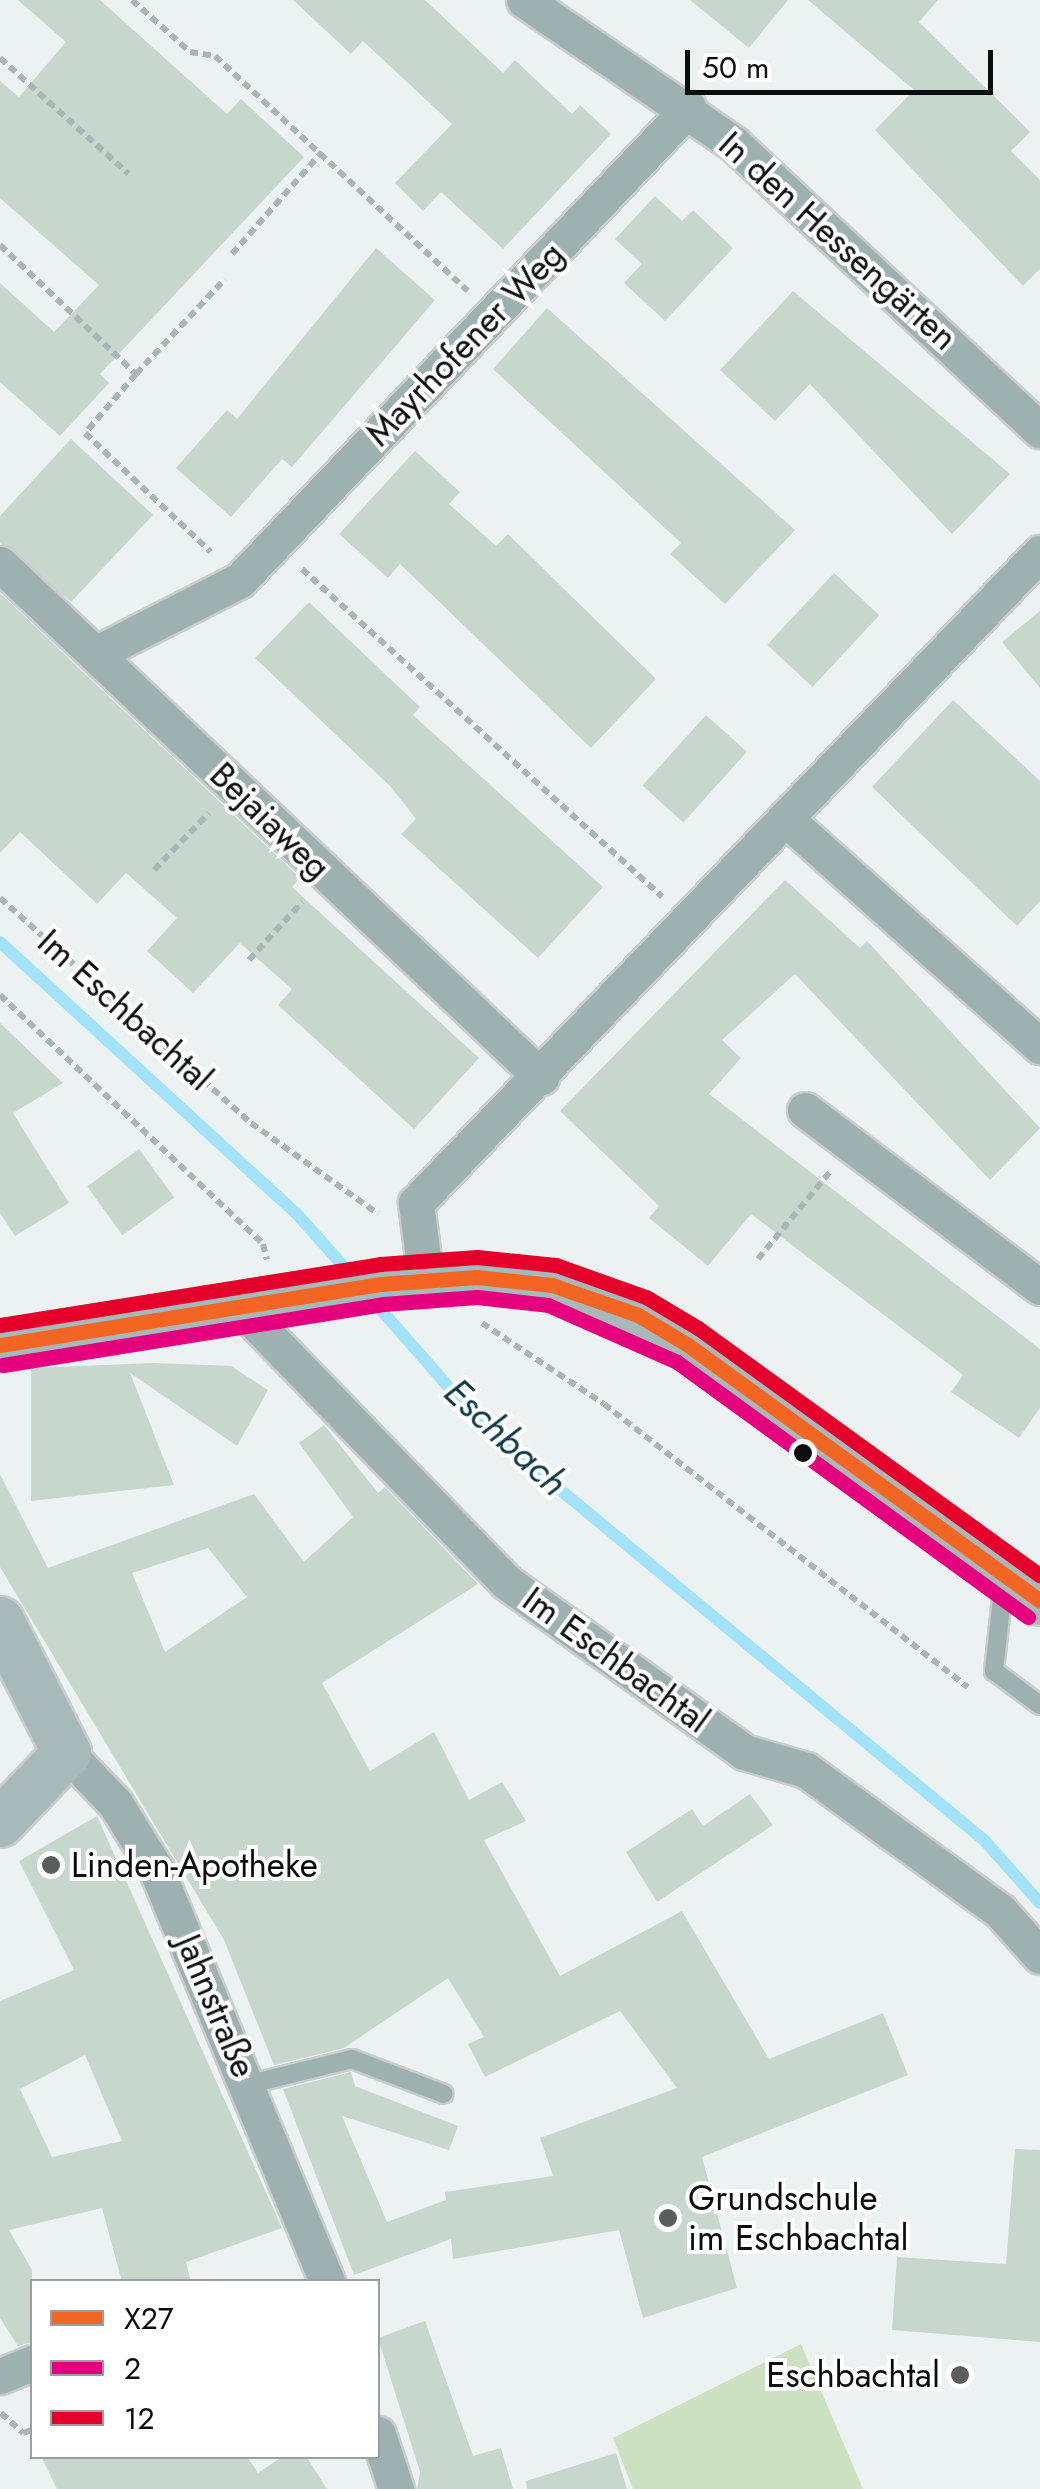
<!DOCTYPE html>
<html>
<head>
<meta charset="utf-8">
<style>
	body { margin:0 }
	#map { position:relative; width:1040px; height:2489px; overflow:hidden; background:#ecf2f1; font-family:Jost,sans-serif }
	div>[style] { position:absolute }
	[style*='--x'] { left:calc(var(--x)*1px); top:calc(var(--y)*1px); width:calc(var(--w)*1px); rotate:calc(var(--a)*1deg) }
	.green>* { inset:0; background:#cce0c2 }
	.stream>* { height:12px; margin:-6px; padding:0 6px; transform-origin:6px; border-radius:6px; background:#a2e3fa }
	.building>* { inset:0; background:#c7d7ce; transform-origin:0 0 }
	.path>* { height:6px; margin-top:-3px; transform-origin:0; background:repeating-linear-gradient(90deg,#a9b6b6 0 8px,transparent 0 13px) }
	.roads { filter:drop-shadow(2px 0 #c9cdcc) drop-shadow(-2px 0 #c9cdcc) drop-shadow(0 2px #c9cdcc) drop-shadow(0 -2px #c9cdcc) }
	.lane>* { height:18px; margin:-9px; padding:0 9px; transform-origin:9px; border-radius:9px; background:#9db1b1 }
	.street>* { height:35px; margin:-17.5px; padding:0 17.5px; transform-origin:17.5px; border-radius:17.5px; background:#9db1b1 }
	.secondary>* { height:48px; margin:-24px; padding:0 24px; transform-origin:24px; border-radius:24px; background:#a8b9ba }
	.bus-1>* { height:15px; margin:-7.5px; padding:0 7.5px; transform-origin:7.5px; border-radius:7.5px; background:#f26522 }
	.bus-2>* { height:15px; margin:-7.5px; padding:0 7.5px; transform-origin:7.5px; border-radius:7.5px; background:#e5007d }
	.bus-3>* { height:15px; margin:-7.5px; padding:0 7.5px; transform-origin:7.5px; border-radius:7.5px; background:#e4002b }
	.dots>* { width:28px; height:28px; translate:-50% -50%; box-sizing:border-box; border:5px solid #fff; border-radius:50% }
	span { translate:-50% -50%; white-space:nowrap; text-align:center; line-height:1.15; -webkit-text-stroke:8px #fff; paint-order:stroke }
	.street-label { font-size:35px; color:#0a0e0d }
	.poi-label { font-size:35px; color:#0a0e0d }
	.left { translate:0 -50%; text-align:left }
	.right { translate:-100% -50%; text-align:right }
	.water-label { font-size:38px; color:#0e3946; font-style:italic }
	.legend { position:absolute; left:30px; top:2279px; width:350px; height:180px; box-sizing:border-box; background:#fff; border:2px solid #9d9f9e; margin:0; padding:12px 18px; list-style:none; font-size:30px; color:#0a0e0d }
	.legend li { display:flex; align-items:center; gap:20px; height:50px }
	.legend b { width:50px; border:2px solid #9d9f9e }
	.scale { position:absolute; left:685px; top:50px; width:308px; height:45px; box-sizing:border-box; border:5px solid #0a0e0d; border-top:0; padding-left:12px; font-size:30px; line-height:35px; white-space:nowrap; color:#0a0e0d; -webkit-text-stroke:8px #fff; paint-order:stroke }
</style>
</head>
<body>
<div id="map">
	<div class="green">
		<div style="clip-path:polygon(801px 2344px,863px 2489px,633px 2489px,613px 2438px)"></div>
	</div>
	<div class="stream">
		<div style="--x:0;--y:942;--w:401;--a:42.5"></div>
		<div style="--x:296;--y:1213;--w:86;--a:48.3"></div>
		<div style="--x:369;--y:1296;--w:173;--a:48.8"></div>
		<div style="--x:483;--y:1426;--w:650;--a:39.57"></div>
		<div style="--x:984;--y:1840;--w:84;--a:48.4"></div>
	</div>
	<div class="building">
		<div style="clip-path:polygon(18px 0,100px 0,227px 114px,241px 99px,304px 157px,100px 374px,109px 383px,60px 436px,0 382px,0 283px,54px 332px,99px 285px,0 198px,0 81px,19px 97px,66px 42px)"></div>
		<div style="clip-path:polygon(293px 0,425px 0,503px 73px,515px 60px,572px 114px,580px 105px,611px 134px,503px 249px,441px 192px,423px 211px,395px 183px,452px 124px,363px 41px,351px 54px)"></div>
		<div style="clip-path:polygon(690px 0,788px 0,749px 48px)"></div>
		<div style="clip-path:polygon(808px 0,938px 0,919px 22px,1030px 132px,1011px 151px,1040px 180px,1040px 269px,1023px 286px,875px 130px,914px 90px)"></div>
		<div style="clip-path:polygon(655px 196px,682px 221px,693px 210px,733px 248px,665px 321px,624px 283px,642px 264px,615px 239px)"></div>
		<div style="clip-path:polygon(376px 248px,435px 300px,292px 467px,282px 459px,231px 517px,176px 468px,227px 410px,237px 419px)"></div>
		<div style="clip-path:polygon(793px 291px,1010px 474px,952px 534px,810px 384px,775px 421px,720px 370px)"></div>
		<div style="clip-path:polygon(547px 308px,795px 530px,725px 604px,670px 554px,681px 543px,493px 369px)"></div>
		<div style="clip-path:polygon(71px 439px,153px 515px,71px 602px,0 543px,0 516px)"></div>
		<div style="clip-path:polygon(415px 451px,460px 492px,449px 504px,496px 546px,508px 534px,656px 679px,591px 748px,400px 564px,388px 578px,339px 534px)"></div>
		<div style="left:834px;top:573px;width:62px;height:98px;rotate:43deg"></div>
		<div style="clip-path:polygon(0 593px,300px 878px,292px 887px,479px 1058px,414px 1129px,278px 1005px,292px 989px,240px 943px,193px 993px,147px 951px,177px 918px,126px 873px,97px 904px,20px 832px,0 853px)"></div>
		<div style="clip-path:polygon(309px 602px,420px 707px,413px 715px,603px 887px,538px 958px,401px 834px,416px 819px,391px 787px,255px 658px)"></div>
		<div style="clip-path:polygon(1040px 611px,1040px 688px,1002px 642px)"></div>
		<div style="clip-path:polygon(953px 700px,1040px 781px,1040px 901px,1017px 926px,872px 787px)"></div>
		<div style="left:706px;top:715px;width:55px;height:95px;rotate:42deg"></div>
		<div style="clip-path:polygon(785px 880px,860px 948px,867px 941px,1040px 1128px,990px 1180px,795px 974px,722px 1040px,741px 1058px,709px 1094px,1040px 1349px,1040px 1408px,1019px 1438px,951px 1392px,963px 1375px,751px 1214px,708px 1266px,649px 1218px,659px 1206px,560px 1111px)"></div>
		<div style="clip-path:polygon(0 1023px,63px 1083px,13px 1113px,69px 1203px,15px 1236px,0 1213px)"></div>
		<div style="left:139px;top:1149px;width:60px;height:64px;rotate:54deg"></div>
		<div style="clip-path:polygon(154px 1363px,231px 1366px,268px 1390px,237px 1446px,130px 1373px,174px 1485px,31px 1501px,31px 1368px)"></div>
		<div style="clip-path:polygon(evenodd,324px 1425px,378px 1493px,385px 1487px,478px 1584px,322px 1683px,370px 1771px,434px 1732px,469px 1800px,502px 1782px,526px 1821px,484px 1840px,560px 1976px,682px 1911px,769px 2059px,883px 2013px,908px 2075px,702px 2157px,737px 2288px,643px 2318px,619px 2230px,453px 2259px,451px 2239px,354px 2275px,283px 2089px,351px 2072px,355px 2086px,458px 2126px,449px 2150px,342px 2116px,387px 2222px,446px 2200px,445px 2192px,553px 2176px,540px 2138px,677px 2088px,620px 2011px,485px 2077px,468px 2044px,484px 2037px,448px 1978px,344px 2048px,274px 2065px,224px 1940px,0 1567px,0 1474px,48px 1568px,254px 1494px,304px 1562px,353px 1517px,299px 1443px,324px 1425px,208px 1548px,247px 1597px,165px 1652px,132px 1573px,208px 1548px)"></div>
		<div style="clip-path:polygon(750px 1794px,773px 1825px,657px 1902px,626px 1852px,692px 1809px,703px 1826px)"></div>
		<div style="clip-path:polygon(evenodd,97px 1816px,282px 2228px,186px 2262px,191px 2282px,122px 2282px,102px 2208px,9px 2230px,32px 2270px,32px 2342px,18px 2346px,0 2318px,0 2001px,74px 1970px,19px 1861px,97px 1816px,85px 2055px,122px 2141px,52px 2157px,20px 2089px,85px 2055px)"></div>
		<div style="clip-path:polygon(1015px 2149px,1040px 2150px,1040px 2342px,892px 2330px,897px 2257px,1006px 2264px)"></div>
		<div style="clip-path:polygon(425px 2321px,473px 2456px,501px 2448px,513px 2489px,417px 2489px,420px 2472px,378px 2338px)"></div>
		<div style="clip-path:polygon(616px 2453px,627px 2489px,527px 2489px,526px 2481px)"></div>
		<div style="clip-path:polygon(41px 2456px,247px 2456px,258px 2473px,283px 2456px,306px 2456px,327px 2489px,57px 2489px)"></div>
	</div>
	<div class="path">
		<div style="--x:132;--y:0;--w:78;--a:41.9"></div>
		<div style="--x:190;--y:52;--w:25;--a:9"></div>
		<div style="--x:215;--y:56;--w:345;--a:42.9"></div>
		<div style="--x:0;--y:58;--w:173;--a:42"></div>
		<div style="--x:0;--y:245;--w:187;--a:43.5"></div>
		<div style="--x:136;--y:374;--w:78;--a:130.8"></div>
		<div style="--x:85;--y:433;--w:173;--a:43.4"></div>
		<div style="--x:232;--y:254;--w:136;--a:-48.6"></div>
		<div style="--x:136;--y:374;--w:130;--a:-46.9"></div>
		<div style="--x:302;--y:569;--w:487;--a:42.3"></div>
		<div style="--x:154;--y:870;--w:79;--a:-46"></div>
		<div style="--x:0;--y:898;--w:337;--a:41.9"></div>
		<div style="--x:251;--y:1123;--w:156;--a:35.6"></div>
		<div style="--x:249;--y:960;--w:79;--a:-47.6"></div>
		<div style="--x:0;--y:995;--w:362;--a:43.4"></div>
		<div style="--x:263;--y:1244;--w:16;--a:76"></div>
		<div style="--x:758;--y:1259;--w:112;--a:-50.5"></div>
		<div style="--x:482;--y:1323;--w:146;--a:33.6"></div>
		<div style="--x:604;--y:1404;--w:461;--a:37.9"></div>
		<div style="--x:1;--y:2413;--w:30;--a:42"></div>
		<div style="--x:23;--y:2433;--w:9;--a:-18"></div>
	</div>
	<div class="roads">
		<div class="lane">
			<div style="--x:1004;--y:1580;--w:92;--a:96.3"></div>
			<div style="--x:994;--y:1671;--w:57;--a:36.5"></div>
			<div style="--x:250;--y:2084;--w:105;--a:-13.8"></div>
			<div style="--x:352;--y:2059;--w:98;--a:20.8"></div>
		</div>
		<div class="street">
			<div style="--x:524;--y:0;--w:255;--a:34.4"></div>
			<div style="--x:734;--y:144;--w:419;--a:43.1"></div>
			<div style="--x:0;--y:564;--w:746;--a:43.48"></div>
			<div style="--x:97;--y:653;--w:161;--a:-27"></div>
			<div style="--x:240;--y:580;--w:651;--a:-46.43"></div>
			<div style="--x:786;--y:819;--w:341;--a:41.8"></div>
			<div style="--x:805;--y:1110;--w:294;--a:37"></div>
			<div style="--x:426;--y:1281;--w:79;--a:-97.3"></div>
			<div style="--x:416;--y:1203;--w:901;--a:-46.17"></div>
			<div style="--x:237;--y:1304;--w:387;--a:45.9"></div>
			<div style="--x:506;--y:1582;--w:292;--a:35.5"></div>
			<div style="--x:744;--y:1752;--w:65;--a:16.2"></div>
			<div style="--x:806;--y:1770;--w:240;--a:36"></div>
			<div style="--x:1000;--y:1911;--w:60;--a:48.4"></div>
			<div style="--x:67;--y:1753;--w:69;--a:46.2"></div>
			<div style="--x:115;--y:1803;--w:80;--a:58.3"></div>
			<div style="--x:157;--y:1871;--w:445;--a:67.5"></div>
			<div style="--x:0;--y:2376;--w:35;--a:-22"></div>
			<div style="--x:378;--y:2434;--w:58;--a:71.9"></div>
		</div>
		<div class="secondary">
			<div style="--x:0;--y:1345;--w:386;--a:-9.1"></div>
			<div style="--x:381;--y:1284;--w:96;--a:-4.2"></div>
			<div style="--x:477;--y:1277;--w:75;--a:6.1"></div>
			<div style="--x:552;--y:1285;--w:91;--a:19.2"></div>
			<div style="--x:638;--y:1315;--w:58;--a:31"></div>
			<div style="--x:688;--y:1345;--w:435;--a:36"></div>
			<div style="--x:0;--y:1621;--w:148;--a:63.1"></div>
			<div style="--x:67;--y:1753;--w:97;--a:133.7"></div>
		</div>
	</div>
	<div class="bus-1">
		<div style="--x:0;--y:1345;--w:386;--a:-9.1"></div>
		<div style="--x:381;--y:1284;--w:96;--a:-4.2"></div>
		<div style="--x:477;--y:1277;--w:75;--a:6.1"></div>
		<div style="--x:552;--y:1285;--w:91;--a:19.2"></div>
		<div style="--x:638;--y:1315;--w:58;--a:31"></div>
		<div style="--x:688;--y:1345;--w:435;--a:36"></div>
	</div>
	<div class="bus-2">
		<div style="--x:3;--y:1365;--w:385;--a:-9.1"></div>
		<div style="--x:383;--y:1304;--w:94;--a:-4.3"></div>
		<div style="--x:477;--y:1297;--w:71;--a:6.4"></div>
		<div style="--x:548;--y:1305;--w:141;--a:23.8"></div>
		<div style="--x:677;--y:1362;--w:434;--a:36"></div>
	</div>
	<div class="bus-3">
		<div style="--x:0;--y:1325;--w:385;--a:-9.1"></div>
		<div style="--x:380;--y:1264;--w:97;--a:-4.1"></div>
		<div style="--x:477;--y:1257;--w:79;--a:5.8"></div>
		<div style="--x:556;--y:1265;--w:96;--a:19.6"></div>
		<div style="--x:646;--y:1297;--w:61;--a:30.8"></div>
		<div style="--x:698;--y:1328;--w:422;--a:35.9"></div>
	</div>
	<div class="dots">
		<div style="left:803px;top:1453px;background:#0a0e0d"></div>
		<div style="left:51px;top:1865px;background:#595e5d"></div>
		<div style="left:668px;top:2218px;background:#595e5d"></div>
		<div style="left:960px;top:2375px;background:#595e5d"></div>
	</div>
	<div class="street-label">
		<span style="left:838px;top:241px;rotate:42deg">In den Hessengärten</span>
		<span style="left:465px;top:344px;rotate:-46deg">Mayrhofener Weg</span>
		<span style="left:270px;top:821px;rotate:44deg">Bejaiaweg</span>
		<span style="left:125px;top:1010px;rotate:42deg">Im Eschbachtal</span>
		<span style="left:616px;top:1660px;rotate:36deg">Im Eschbachtal</span>
		<span style="left:216px;top:2006px;rotate:67deg">Jahnstraße</span>
	</div>
	<div class="poi-label">
		<span class="left" style="left:71px;top:1865px">Linden-Apotheke</span>
		<span class="left" style="left:688px;top:2218px">Grundschule<br>im Eschbachtal</span>
		<span class="right" style="left:940px;top:2375px">Eschbachtal</span>
	</div>
	<div class="water-label">
		<span style="left:506px;top:1437px;rotate:43deg">Eschbach</span>
	</div>
	<ul class="legend">
	<li><b style="height:12px;background:#f26522"></b>X27</li>
	<li><b style="height:12px;background:#e5007d"></b>2</li>
	<li><b style="height:12px;background:#e4002b"></b>12</li>
	</ul>
	<div class="scale">50 m</div>
</div>
</body>
</html>
